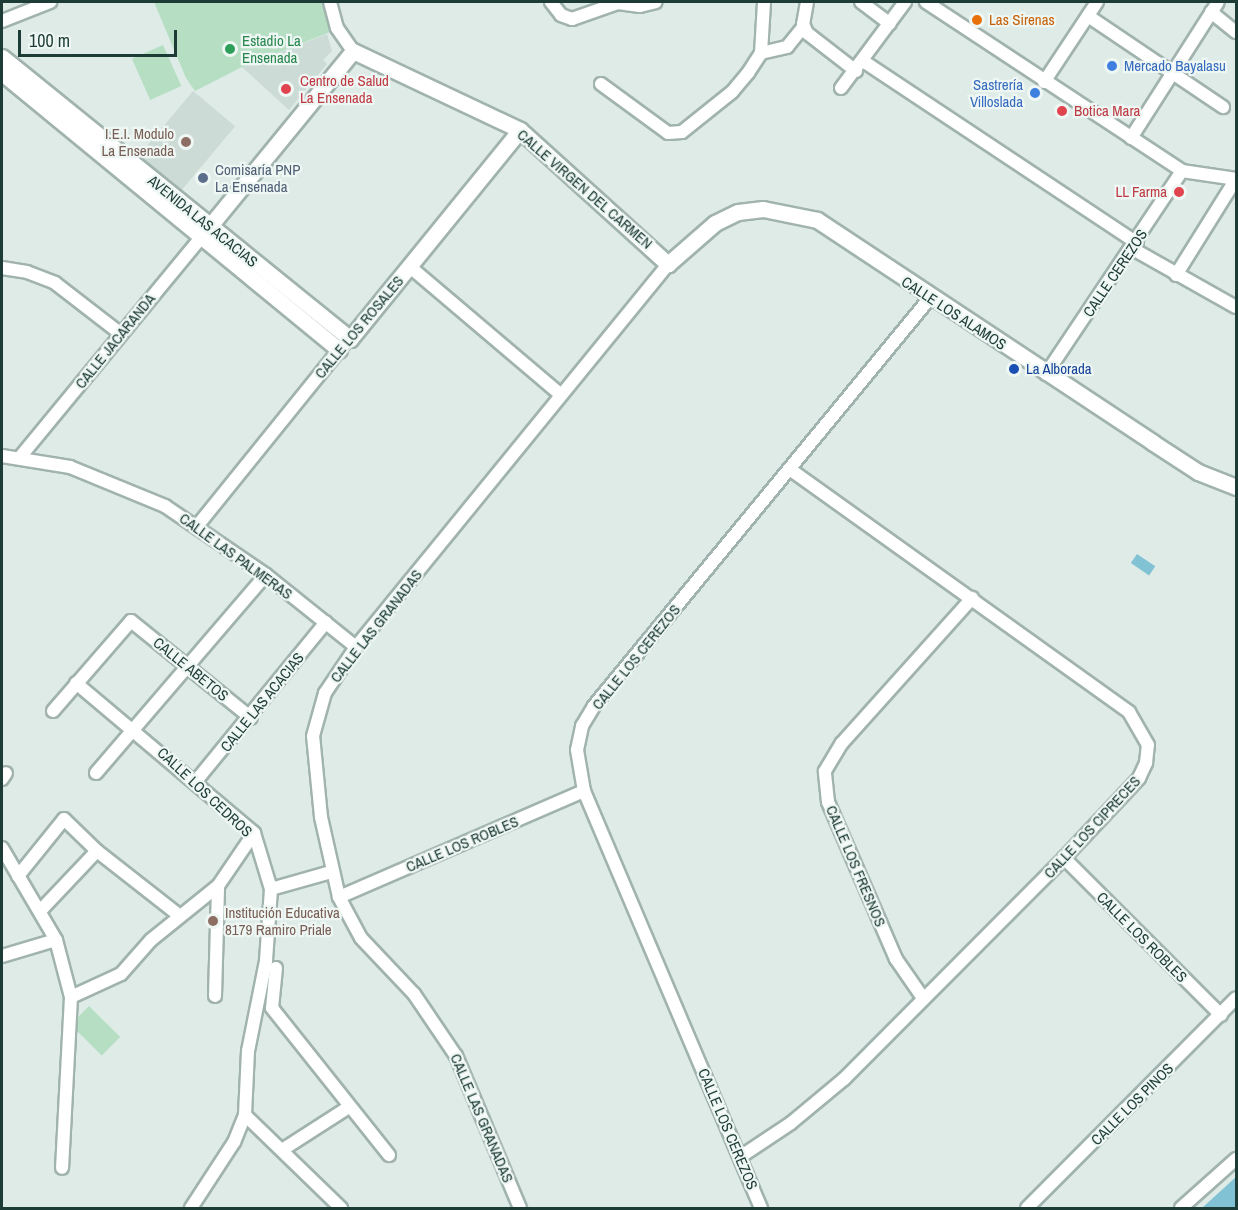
<!DOCTYPE html>
<html>
<head>
<meta charset="utf-8">
<style>
	body { margin:0 }
	#map { position:relative; width:1238px; height:1210px; overflow:hidden; background:#deebe6; font-family:"Archivo Narrow",sans-serif }
	div>[style] { position:absolute }
	[style*='--x'] { left:calc(var(--x)*1px); top:calc(var(--y)*1px); width:calc(var(--w)*1px); rotate:calc(var(--a)*1deg) }
	.built>* { inset:0; background:#ccdbd5; transform-origin:0 0 }
	.green>* { inset:0; background:#b5dec3; transform-origin:0 0 }
	.water>* { inset:0; background:#82c2d5; transform-origin:0 0 }
	.roads { filter:drop-shadow(2px 0 #a1b3ae) drop-shadow(-2px 0 #a1b3ae) drop-shadow(0 2px #a1b3ae) drop-shadow(0 -2px #a1b3ae) }
	.minor>* { height:12px; margin:-6px; padding:0 6px; transform-origin:6px; border-radius:6px; background:#fff }
	.tertiary>* { height:15px; margin:-7.5px; padding:0 7.5px; transform-origin:7.5px; border-radius:7.5px; background:#fff }
	.dots>* { width:16px; height:16px; translate:-50% -50%; box-sizing:border-box; border:3px solid #eff7f4; border-radius:50% }
	span { translate:-50% -50%; white-space:nowrap; text-align:center; line-height:1.15; -webkit-text-stroke:4.5px #eff7f4; paint-order:stroke }
	.food-label { font-size:15px; color:#c56008 }
	.left { translate:0 -50%; text-align:left }
	.leisure-label { font-size:15px; color:#27864d }
	.shop-label { font-size:15px; color:#366cbe }
	.right { translate:-100% -50%; text-align:right }
	.health-label { font-size:15px; color:#be3a42 }
	.education-label { font-size:15px; color:#785e54 }
	.service-label { font-size:15px; color:#4e5e75 }
	.street-label { font-size:15px; color:#1e3c36 }
	.transit-label { font-size:15px; color:#164399 }
	.frame { position:absolute; inset:0; border:3px solid #1e3c36; pointer-events:none }
	.scale { position:absolute; left:18px; top:30px; width:159px; height:27px; box-sizing:border-box; border:3px solid #1e3c36; border-top:0; padding-left:8px; font-size:18px; line-height:21px; white-space:nowrap; color:#1e3c36; -webkit-text-stroke:4px #eff7f4; paint-order:stroke }
</style>
</head>
<body>
<div id="map">
	<div class="built">
		<div style="clip-path:polygon(327px 34px,332px 51px,323px 60px,327px 64px,289px 110px,242px 67px)"></div>
		<div style="left:193px;top:91px;width:55px;height:88px;rotate:40deg"></div>
	</div>
	<div class="green">
		<div style="clip-path:polygon(154px 2px,322px 2px,330px 32px,242px 67px,195px 91px,186px 78px)"></div>
		<div style="left:163px;top:45px;width:45px;height:34px;rotate:66deg"></div>
		<div style="left:89px;top:1006px;width:44px;height:26px;rotate:45deg"></div>
	</div>
	<div class="water">
		<div style="left:1137px;top:554px;width:22px;height:11px;rotate:34deg"></div>
		<div style="clip-path:polygon(1236px 1177px,1236px 1208px,1202px 1208px)"></div>
	</div>
	<div class="roads">
		<div class="minor">
			<div style="--x:330;--y:2;--w:27;--a:75"></div>
			<div style="--x:337;--y:28;--w:28;--a:55"></div>
			<div style="--x:551;--y:2;--w:16;--a:52"></div>
			<div style="--x:561;--y:15;--w:12;--a:20"></div>
			<div style="--x:572;--y:19;--w:49;--a:-19.2"></div>
			<div style="--x:618;--y:3;--w:22;--a:8"></div>
			<div style="--x:640;--y:6;--w:16;--a:-14"></div>
			<div style="--x:807;--y:2;--w:22;--a:100"></div>
			<div style="--x:803;--y:24;--w:10;--a:66"></div>
			<div style="--x:807;--y:33;--w:62;--a:37.8"></div>
			<div style="--x:861;--y:2;--w:36;--a:37"></div>
			<div style="--x:926;--y:2;--w:307;--a:33.4"></div>
			<div style="--x:1182;--y:171;--w:55;--a:8.4"></div>
			<div style="--x:1211;--y:12;--w:32;--a:39"></div>
			<div style="--x:1088;--y:16;--w:163;--a:34"></div>
			<div style="--x:2;--y:21;--w:52;--a:-21.6"></div>
			<div style="--x:761;--y:53;--w:27;--a:-13"></div>
			<div style="--x:787;--y:47;--w:26;--a:-51"></div>
			<div style="--x:863;--y:61;--w:329;--a:33.6"></div>
			<div style="--x:1044;--y:82;--w:96;--a:-56.5"></div>
			<div style="--x:601;--y:84;--w:83;--a:36.2"></div>
			<div style="--x:668;--y:133;--w:14;--a:-4"></div>
			<div style="--x:682;--y:132;--w:64;--a:-38.7"></div>
			<div style="--x:732;--y:92;--w:25;--a:-50"></div>
			<div style="--x:748;--y:73;--w:24;--a:-57"></div>
			<div style="--x:761;--y:53;--w:51;--a:-86.6"></div>
			<div style="--x:841;--y:88;--w:107;--a:-53.3"></div>
			<div style="--x:1131;--y:138;--w:161;--a:-57.4"></div>
			<div style="--x:1133;--y:249;--w:118;--a:29.4"></div>
			<div style="--x:409;--y:266;--w:199;--a:40.3"></div>
			<div style="--x:2;--y:268;--w:25;--a:9"></div>
			<div style="--x:27;--y:272;--w:30;--a:21"></div>
			<div style="--x:55;--y:283;--w:83;--a:37.7"></div>
			<div style="--x:1176;--y:275;--w:113;--a:-58"></div>
			<div style="--x:1046;--y:374;--w:244;--a:-56.2"></div>
			<div style="--x:2;--y:456;--w:69;--a:9.2"></div>
			<div style="--x:70;--y:467;--w:103;--a:22.3"></div>
			<div style="--x:165;--y:506;--w:122;--a:34.3"></div>
			<div style="--x:266;--y:575;--w:115;--a:38.7"></div>
			<div style="--x:21;--y:456;--w:293;--a:-50.5"></div>
			<div style="--x:198;--y:525;--w:233;--a:-51.1"></div>
			<div style="--x:76;--y:683;--w:233;--a:40.1"></div>
			<div style="--x:254;--y:833;--w:59;--a:73.1"></div>
			<div style="--x:271;--y:889;--w:72;--a:94"></div>
			<div style="--x:266;--y:961;--w:92;--a:101.3"></div>
			<div style="--x:248;--y:1051;--w:64;--a:92.7"></div>
			<div style="--x:245;--y:1115;--w:29;--a:112"></div>
			<div style="--x:234;--y:1142;--w:79;--a:123.1"></div>
			<div style="--x:53;--y:711;--w:119;--a:-49.1"></div>
			<div style="--x:131;--y:621;--w:154;--a:38.9"></div>
			<div style="--x:96;--y:773;--w:261;--a:-49.4"></div>
			<div style="--x:2;--y:779;--w:7;--a:-56"></div>
			<div style="--x:196;--y:781;--w:205;--a:-50.7"></div>
			<div style="--x:2;--y:848;--w:107;--a:59.6"></div>
			<div style="--x:56;--y:940;--w:59;--a:75.3"></div>
			<div style="--x:71;--y:997;--w:171;--a:93"></div>
			<div style="--x:1064;--y:858;--w:222;--a:45"></div>
			<div style="--x:18;--y:876;--w:73;--a:-51.1"></div>
			<div style="--x:64;--y:819;--w:46;--a:44.1"></div>
			<div style="--x:97;--y:851;--w:105;--a:38.1"></div>
			<div style="--x:271;--y:889;--w:62;--a:-15.8"></div>
			<div style="--x:339;--y:897;--w:267;--a:-23.4"></div>
			<div style="--x:41;--y:910;--w:81;--a:-46.5"></div>
			<div style="--x:2;--y:956;--w:56;--a:-16.5"></div>
			<div style="--x:276;--y:968;--w:40;--a:95.7"></div>
			<div style="--x:272;--y:1008;--w:188;--a:51.5"></div>
			<div style="--x:215;--y:996;--w:110;--a:-88.4"></div>
			<div style="--x:218;--y:886;--w:64;--a:-55.8"></div>
			<div style="--x:71;--y:997;--w:55;--a:-24.7"></div>
			<div style="--x:121;--y:974;--w:45;--a:-48.6"></div>
			<div style="--x:151;--y:940;--w:86;--a:-38.9"></div>
			<div style="--x:923;--y:998;--w:47;--a:-124.7"></div>
			<div style="--x:896;--y:959;--w:171;--a:-113.4"></div>
			<div style="--x:828;--y:802;--w:31;--a:-96"></div>
			<div style="--x:825;--y:771;--w:33;--a:-59"></div>
			<div style="--x:842;--y:743;--w:195;--a:-48.1"></div>
			<div style="--x:245;--y:1115;--w:134;--a:44.1"></div>
			<div style="--x:282;--y:1150;--w:80;--a:-32.7"></div>
			<div style="--x:740;--y:1157;--w:61;--a:-33.7"></div>
			<div style="--x:791;--y:1123;--w:69;--a:-39.7"></div>
			<div style="--x:844;--y:1079;--w:312;--a:-45.1"></div>
			<div style="--x:1064;--y:858;--w:110;--a:-46.8"></div>
			<div style="--x:1139;--y:778;--w:17;--a:-65"></div>
			<div style="--x:1146;--y:763;--w:18;--a:-84"></div>
			<div style="--x:1148;--y:745;--w:38;--a:-120"></div>
			<div style="--x:1129;--y:712;--w:416;--a:-144.4"></div>
			<div style="--x:520;--y:1208;--w:165;--a:-112.8"></div>
			<div style="--x:456;--y:1056;--w:75;--a:-124.1"></div>
			<div style="--x:414;--y:994;--w:77;--a:-133.4"></div>
			<div style="--x:361;--y:938;--w:47;--a:-118.2"></div>
			<div style="--x:339;--y:897;--w:82;--a:-102.7"></div>
			<div style="--x:321;--y:817;--w:81;--a:-95.6"></div>
			<div style="--x:313;--y:736;--w:45;--a:-74.4"></div>
			<div style="--x:325;--y:693;--w:55;--a:-56"></div>
			<div style="--x:356;--y:647;--w:494;--a:-50.8"></div>
			<div style="--x:761;--y:1208;--w:453;--a:-113"></div>
			<div style="--x:584;--y:791;--w:42;--a:-99.7"></div>
			<div style="--x:577;--y:750;--w:25;--a:-78"></div>
			<div style="--x:582;--y:726;--w:23;--a:-59"></div>
			<div style="--x:594;--y:706;--w:529;--a:-50.53"></div>
			<div style="--x:1027;--y:1208;--w:296;--a:-45.1"></div>
			<div style="--x:1181;--y:1208;--w:74;--a:-41.7"></div>
		</div>
		<div class="tertiary">
			<div style="--x:2;--y:57;--w:448;--a:39"></div>
			<div style="--x:350;--y:339;--w:269;--a:-50.9"></div>
			<div style="--x:2;--y:73;--w:436;--a:39.4"></div>
			<div style="--x:209;--y:227;--w:227;--a:-50.7"></div>
			<div style="--x:353;--y:51;--w:185;--a:25.3"></div>
			<div style="--x:520;--y:130;--w:200;--a:42.2"></div>
			<div style="--x:668;--y:264;--w:62;--a:-41.1"></div>
			<div style="--x:715;--y:223;--w:25;--a:-26"></div>
			<div style="--x:738;--y:212;--w:25;--a:-7"></div>
			<div style="--x:763;--y:209;--w:55;--a:11.5"></div>
			<div style="--x:817;--y:220;--w:402;--a:33.5"></div>
			<div style="--x:1152;--y:442;--w:55;--a:33.1"></div>
			<div style="--x:1198;--y:472;--w:41;--a:21.5"></div>
		</div>
	</div>
	<div class="dots">
		<div style="left:977px;top:20px;background:#e8710a"></div>
		<div style="left:230px;top:49px;background:#2e9e5b"></div>
		<div style="left:1112px;top:66px;background:#3f7fe0"></div>
		<div style="left:286px;top:89px;background:#e0444e"></div>
		<div style="left:1035px;top:93px;background:#3f7fe0"></div>
		<div style="left:1062px;top:111px;background:#e0444e"></div>
		<div style="left:186px;top:142px;background:#8d6e63"></div>
		<div style="left:203px;top:178px;background:#5c6f8a"></div>
		<div style="left:1179px;top:192px;background:#e0444e"></div>
		<div style="left:1014px;top:369px;background:#1a4fb4"></div>
		<div style="left:213px;top:921px;background:#8d6e63"></div>
	</div>
	<div class="food-label">
		<span class="left" style="left:989px;top:20px">Las Sirenas</span>
	</div>
	<div class="leisure-label">
		<span class="left" style="left:242px;top:49px">Estadio La<br>Ensenada</span>
	</div>
	<div class="shop-label">
		<span class="left" style="left:1124px;top:66px">Mercado Bayalasu</span>
		<span class="right" style="left:1023px;top:93px">Sastrería<br>Villoslada</span>
	</div>
	<div class="health-label">
		<span class="left" style="left:300px;top:89px">Centro de Salud<br>La Ensenada</span>
		<span class="left" style="left:1074px;top:111px">Botica Mara</span>
		<span class="right" style="left:1167px;top:192px">LL Farma</span>
	</div>
	<div class="education-label">
		<span class="right" style="left:174px;top:142px">I.E.I. Modulo<br>La Ensenada</span>
		<span class="left" style="left:225px;top:921px">Institución Educativa<br>8179 Ramiro Priale</span>
	</div>
	<div class="service-label">
		<span class="left" style="left:215px;top:178px">Comisaría PNP<br>La Ensenada</span>
	</div>
	<div class="street-label">
		<span style="left:585px;top:189px;rotate:41deg">CALLE VIRGEN DEL CARMEN</span>
		<span style="left:203px;top:221px;rotate:39deg">AVENIDA LAS ACACIAS</span>
		<span style="left:1115px;top:273px;rotate:-56deg">CALLE CEREZOS</span>
		<span style="left:954px;top:313px;rotate:33deg">CALLE LOS ALAMOS</span>
		<span style="left:359px;top:327px;rotate:-50deg">CALLE LOS ROSALES</span>
		<span style="left:115px;top:341px;rotate:-51deg">CALLE JACARANDA</span>
		<span style="left:236px;top:556px;rotate:36deg">CALLE LAS PALMERAS</span>
		<span style="left:376px;top:626px;rotate:-52deg">CALLE LAS GRANADAS</span>
		<span style="left:636px;top:657px;rotate:-51deg">CALLE LOS CEREZOS</span>
		<span style="left:191px;top:669px;rotate:39deg">CALLE ABETOS</span>
		<span style="left:262px;top:702px;rotate:-51deg">CALLE LAS ACACIAS</span>
		<span style="left:205px;top:792px;rotate:43deg">CALLE LOS CEDROS</span>
		<span style="left:1092px;top:827px;rotate:-47deg">CALLE LOS CIPRECES</span>
		<span style="left:462px;top:844px;rotate:-23deg">CALLE LOS ROBLES</span>
		<span style="left:856px;top:866px;rotate:67deg">CALLE LOS FRESNOS</span>
		<span style="left:1142px;top:937px;rotate:45deg">CALLE LOS ROBLES</span>
		<span style="left:1132px;top:1104px;rotate:-45deg">CALLE LOS PINOS</span>
		<span style="left:482px;top:1118px;rotate:67deg">CALLE LAS GRANADAS</span>
		<span style="left:728px;top:1129px;rotate:67deg">CALLE LOS CEREZOS</span>
	</div>
	<div class="transit-label">
		<span class="left" style="left:1026px;top:369px">La Alborada</span>
	</div>
	<div class="frame"></div>
	<div class="scale">100 m</div>
</div>
</body>
</html>
